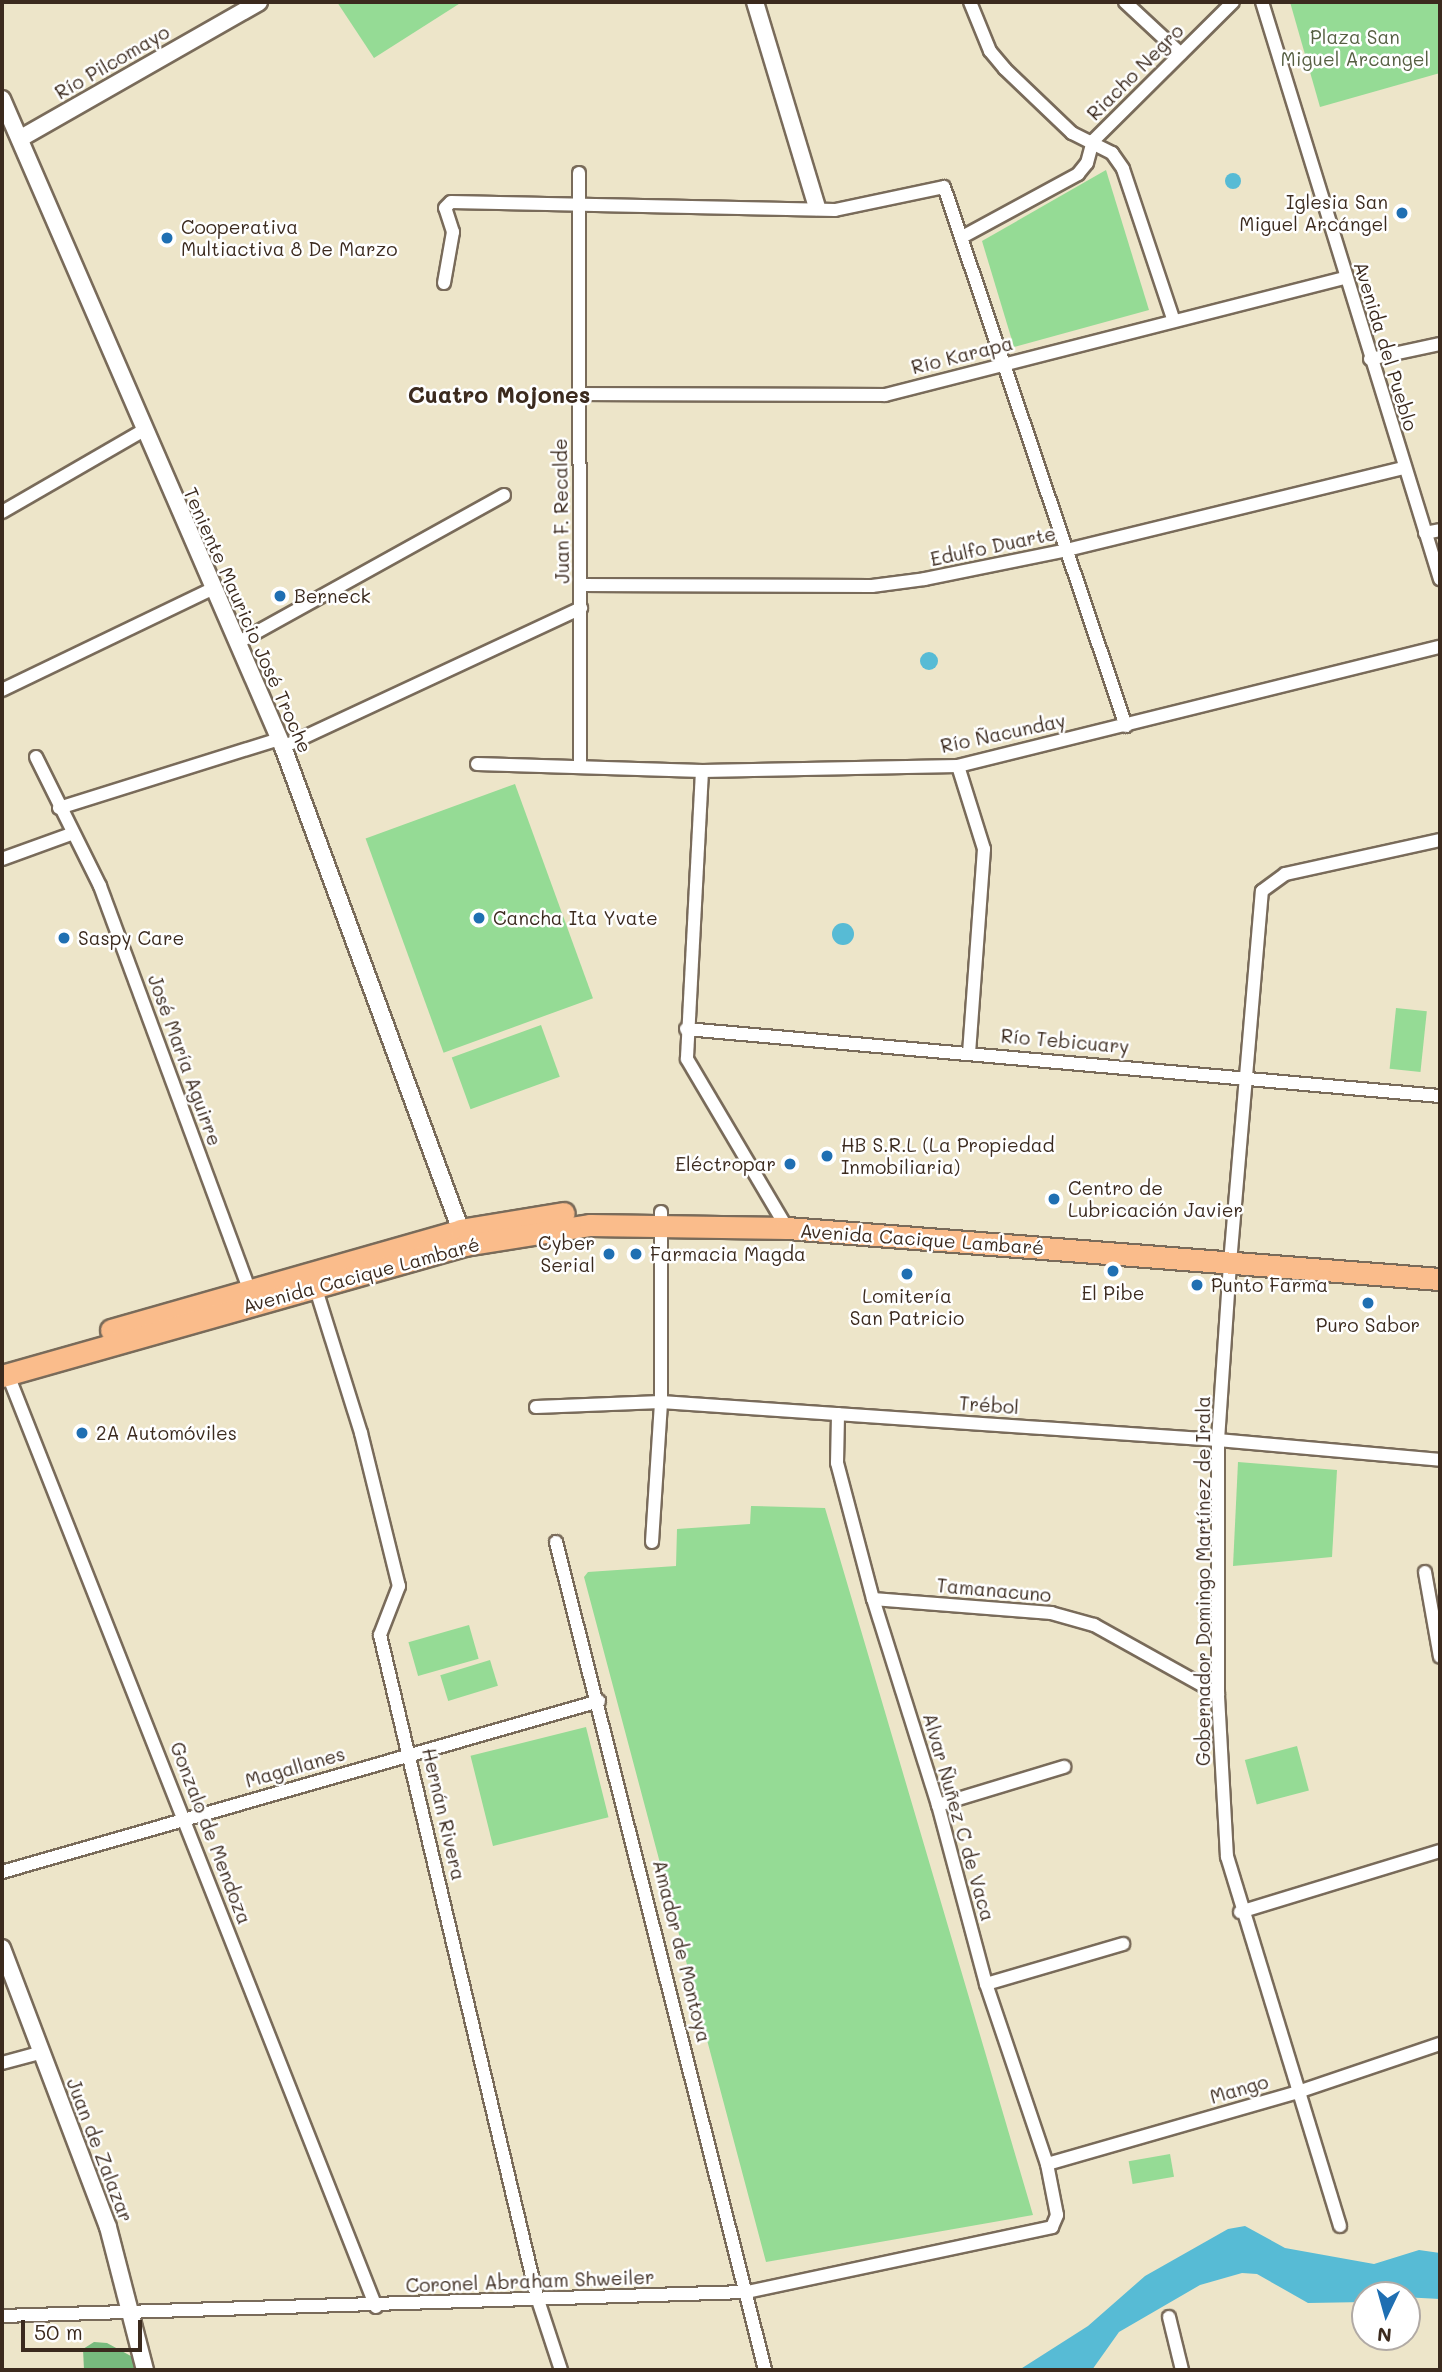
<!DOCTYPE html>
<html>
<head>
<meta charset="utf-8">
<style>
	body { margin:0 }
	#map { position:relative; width:1442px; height:2372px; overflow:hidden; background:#ede5c9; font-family:Mali,sans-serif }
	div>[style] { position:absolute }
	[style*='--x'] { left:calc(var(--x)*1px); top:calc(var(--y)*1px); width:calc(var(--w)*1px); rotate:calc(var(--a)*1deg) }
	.green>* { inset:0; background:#95db95; transform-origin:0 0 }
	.forest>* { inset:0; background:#78bb7e }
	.water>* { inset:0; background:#57bbd5 }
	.round { border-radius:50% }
	.roads { filter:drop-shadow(2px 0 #796b5a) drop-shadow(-2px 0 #796b5a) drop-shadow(0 2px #796b5a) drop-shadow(0 -2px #796b5a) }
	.minor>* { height:12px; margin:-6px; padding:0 6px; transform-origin:6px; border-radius:6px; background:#fff }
	.tertiary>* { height:16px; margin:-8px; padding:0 8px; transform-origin:8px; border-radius:8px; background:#fff }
	.primary>* { height:21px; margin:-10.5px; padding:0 10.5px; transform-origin:10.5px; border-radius:10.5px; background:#fabc8b }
	.dots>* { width:19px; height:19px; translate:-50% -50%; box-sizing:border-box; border:4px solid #fff; border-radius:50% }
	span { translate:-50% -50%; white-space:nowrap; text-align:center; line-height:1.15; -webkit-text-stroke:5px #fff; paint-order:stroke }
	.park-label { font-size:19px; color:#565f42 }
	.street-label { font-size:19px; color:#3b2a1e }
	.poi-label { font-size:19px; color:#3b2a1e }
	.right { translate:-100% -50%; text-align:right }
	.left { translate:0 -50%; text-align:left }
	.quarter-label { font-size:23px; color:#3b2a1e; font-weight:700 }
	.frame { position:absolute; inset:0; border:4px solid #3b2a1e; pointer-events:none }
	.north { position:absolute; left:1351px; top:2281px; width:70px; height:70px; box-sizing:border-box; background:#fff; border:2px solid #b1aaa5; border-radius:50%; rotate:185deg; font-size:19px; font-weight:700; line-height:28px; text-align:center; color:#3b2a1e }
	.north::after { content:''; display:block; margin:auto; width:24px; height:32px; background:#1f6fb2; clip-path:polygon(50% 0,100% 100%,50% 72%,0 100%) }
	.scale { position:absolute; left:21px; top:2320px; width:121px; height:32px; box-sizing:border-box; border:4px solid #3b2a1e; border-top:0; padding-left:9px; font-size:21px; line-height:24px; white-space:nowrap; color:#3b2a1e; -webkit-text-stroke:5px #fff; paint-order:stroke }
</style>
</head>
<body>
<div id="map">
	<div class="green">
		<div style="clip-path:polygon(337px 2px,462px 2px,374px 58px)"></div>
		<div style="clip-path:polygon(1290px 2px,1440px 2px,1440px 73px,1320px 107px)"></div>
		<div style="clip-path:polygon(1106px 170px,1149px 310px,1014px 347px,982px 241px)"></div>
		<div style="left:515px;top:784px;width:228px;height:159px;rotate:70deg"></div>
		<div style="left:1396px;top:1008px;width:31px;height:61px;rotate:6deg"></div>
		<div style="left:541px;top:1025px;width:55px;height:95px;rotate:70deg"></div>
		<div style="clip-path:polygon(1238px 1462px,1337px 1470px,1332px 1557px,1233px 1566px)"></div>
		<div style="clip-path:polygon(751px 1506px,825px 1508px,1033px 2215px,766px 2262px,584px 1577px,588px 1572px,676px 1566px,677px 1529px,750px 1524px)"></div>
		<div style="left:469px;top:1625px;width:35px;height:63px;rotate:74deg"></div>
		<div style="left:490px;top:1660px;width:27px;height:52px;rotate:73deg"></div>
		<div style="left:586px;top:1727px;width:93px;height:119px;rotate:76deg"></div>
		<div style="left:1297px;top:1746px;width:46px;height:54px;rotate:75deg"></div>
		<div style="left:1170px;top:2154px;width:23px;height:42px;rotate:80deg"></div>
	</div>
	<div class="forest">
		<div style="clip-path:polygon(107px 2343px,140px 2361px,137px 2370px,84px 2370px,83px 2349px,94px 2342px)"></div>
	</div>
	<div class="water">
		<div class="round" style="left:1225px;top:173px;width:16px;height:16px"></div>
		<div class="round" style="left:920px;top:652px;width:18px;height:18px"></div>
		<div class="round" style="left:832px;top:923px;width:22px;height:22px"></div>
		<div style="clip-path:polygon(1245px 2226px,1285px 2248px,1374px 2264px,1419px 2250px,1440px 2253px,1440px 2299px,1365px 2295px,1365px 2302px,1308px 2303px,1257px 2274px,1242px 2273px,1200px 2285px,1119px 2332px,1092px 2370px,1019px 2370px,1088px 2326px,1145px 2276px,1228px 2229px)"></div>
	</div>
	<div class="roads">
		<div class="minor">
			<div style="--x:970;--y:2;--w:53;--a:67.8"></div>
			<div style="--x:990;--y:51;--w:23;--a:50"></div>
			<div style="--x:1005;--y:69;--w:93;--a:43.7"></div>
			<div style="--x:1072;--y:133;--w:45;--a:26.6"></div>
			<div style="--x:1112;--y:153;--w:19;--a:55"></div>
			<div style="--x:1123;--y:169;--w:160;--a:71.5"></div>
			<div style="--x:1125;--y:2;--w:76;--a:42.9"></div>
			<div style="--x:1262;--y:2;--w:604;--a:72.86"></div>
			<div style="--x:579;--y:173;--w:591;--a:89.9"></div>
			<div style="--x:964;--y:236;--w:130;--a:-28.5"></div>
			<div style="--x:1078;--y:174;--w:14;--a:-51"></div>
			<div style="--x:1087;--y:163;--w:23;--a:-75"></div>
			<div style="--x:1093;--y:141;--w:197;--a:-44.8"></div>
			<div style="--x:444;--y:283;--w:52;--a:-80"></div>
			<div style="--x:453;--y:232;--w:25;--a:-108"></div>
			<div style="--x:445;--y:208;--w:8;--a:-45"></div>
			<div style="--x:451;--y:202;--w:384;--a:1.2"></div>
			<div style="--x:835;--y:210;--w:111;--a:-11.9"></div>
			<div style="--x:944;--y:187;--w:569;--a:71.34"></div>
			<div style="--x:1370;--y:359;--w:72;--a:-12.1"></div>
			<div style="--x:579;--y:394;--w:306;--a:0.2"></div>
			<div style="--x:885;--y:395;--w:475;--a:-14.3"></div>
			<div style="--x:2;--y:512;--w:164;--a:-30"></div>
			<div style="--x:1425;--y:533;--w:15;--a:-11"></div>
			<div style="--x:581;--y:585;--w:291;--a:0.2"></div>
			<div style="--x:872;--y:586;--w:53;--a:-7.5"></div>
			<div style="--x:925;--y:579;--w:145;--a:-11.5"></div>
			<div style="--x:1067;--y:550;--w:347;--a:-13.7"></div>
			<div style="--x:239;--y:642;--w:303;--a:-29"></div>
			<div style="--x:2;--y:690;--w:233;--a:-25.7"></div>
			<div style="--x:283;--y:747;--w:329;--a:-25"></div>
			<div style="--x:36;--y:757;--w:144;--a:63.6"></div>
			<div style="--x:100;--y:886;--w:435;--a:69.7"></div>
			<div style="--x:477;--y:764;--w:225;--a:1.8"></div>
			<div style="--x:702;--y:771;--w:256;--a:-1.1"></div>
			<div style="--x:958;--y:766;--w:496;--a:-13.9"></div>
			<div style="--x:958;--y:766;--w:87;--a:72.6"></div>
			<div style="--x:984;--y:849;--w:203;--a:94.2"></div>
			<div style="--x:702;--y:771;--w:288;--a:93"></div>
			<div style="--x:687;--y:1059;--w:196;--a:59.4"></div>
			<div style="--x:59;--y:808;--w:231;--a:-17.4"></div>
			<div style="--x:2;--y:859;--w:73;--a:-19.9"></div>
			<div style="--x:686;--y:1029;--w:757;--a:5.08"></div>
			<div style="--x:314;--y:1283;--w:157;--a:72.6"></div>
			<div style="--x:361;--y:1433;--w:158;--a:76.1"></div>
			<div style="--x:399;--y:1586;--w:53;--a:111.2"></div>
			<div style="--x:380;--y:1635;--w:680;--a:76.66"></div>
			<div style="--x:537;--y:2297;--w:77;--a:71.8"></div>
			<div style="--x:8;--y:1375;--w:1002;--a:68.45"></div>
			<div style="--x:536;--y:1407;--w:125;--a:-2.3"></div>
			<div style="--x:661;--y:1402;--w:558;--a:3.9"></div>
			<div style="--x:1218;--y:1440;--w:223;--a:5.1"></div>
			<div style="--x:556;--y:1542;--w:854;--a:75.83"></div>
			<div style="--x:652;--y:1542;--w:140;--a:-86.3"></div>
			<div style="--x:661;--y:1402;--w:190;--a:-90"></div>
			<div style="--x:1425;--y:1572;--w:86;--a:80"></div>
			<div style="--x:873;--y:1599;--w:179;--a:4.5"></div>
			<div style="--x:1051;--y:1613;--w:45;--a:15.6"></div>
			<div style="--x:1094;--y:1625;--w:142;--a:29.1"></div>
			<div style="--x:938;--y:1805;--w:132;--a:-16.8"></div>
			<div style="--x:2;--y:1872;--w:621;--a:-15.98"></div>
			<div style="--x:1240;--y:1912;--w:209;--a:-17"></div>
			<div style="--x:986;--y:1984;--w:143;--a:-16.3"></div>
			<div style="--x:2;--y:2063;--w:39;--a:-15"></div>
			<div style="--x:1047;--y:2164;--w:258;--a:-16"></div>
			<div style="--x:1295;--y:2093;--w:153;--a:-18.7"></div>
			<div style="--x:1340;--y:2226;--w:386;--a:-107"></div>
			<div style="--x:1227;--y:1857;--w:163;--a:-93.2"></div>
			<div style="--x:1218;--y:1694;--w:254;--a:-90"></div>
			<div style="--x:1218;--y:1440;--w:177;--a:-86.1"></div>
			<div style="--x:1230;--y:1263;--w:373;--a:-85.1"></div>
			<div style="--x:1262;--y:891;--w:29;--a:-36"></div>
			<div style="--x:1285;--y:874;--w:159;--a:-12.4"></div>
			<div style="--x:2;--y:2316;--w:745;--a:-1.85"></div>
			<div style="--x:747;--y:2292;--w:312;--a:-12"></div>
			<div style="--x:1052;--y:2227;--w:13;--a:-67"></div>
			<div style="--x:1057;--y:2215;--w:52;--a:-101.1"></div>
			<div style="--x:1047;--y:2164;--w:190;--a:-108.7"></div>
			<div style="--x:986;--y:1984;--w:185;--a:-105"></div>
			<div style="--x:938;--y:1805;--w:216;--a:-107.5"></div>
			<div style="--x:873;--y:1599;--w:141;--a:-104.8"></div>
			<div style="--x:837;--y:1463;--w:49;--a:-88.8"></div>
			<div style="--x:1169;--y:2317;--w:55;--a:76.2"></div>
		</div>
		<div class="tertiary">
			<div style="--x:755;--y:2;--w:214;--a:73.2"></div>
			<div style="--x:2;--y:99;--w:706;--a:66.56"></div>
			<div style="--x:283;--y:747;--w:524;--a:69.8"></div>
			<div style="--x:21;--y:138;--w:274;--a:-29.7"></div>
			<div style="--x:2;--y:1948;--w:298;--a:69.2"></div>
			<div style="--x:108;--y:2227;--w:148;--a:75.5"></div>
		</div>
		<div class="primary">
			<div style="--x:111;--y:1330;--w:364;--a:-15.9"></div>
			<div style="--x:461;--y:1230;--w:104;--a:-9.4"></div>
			<div style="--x:2;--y:1376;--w:481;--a:-15.8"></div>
			<div style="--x:465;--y:1245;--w:127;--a:-9.1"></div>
			<div style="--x:590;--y:1225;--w:197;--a:0.9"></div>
			<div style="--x:787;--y:1228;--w:655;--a:4.47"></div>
		</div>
	</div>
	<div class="dots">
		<div style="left:1402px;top:213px;background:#1f6fb2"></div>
		<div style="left:167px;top:238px;background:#1f6fb2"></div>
		<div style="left:280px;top:596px;background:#1f6fb2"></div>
		<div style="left:479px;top:918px;background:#1f6fb2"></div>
		<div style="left:64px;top:938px;background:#1f6fb2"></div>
		<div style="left:827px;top:1156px;background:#1f6fb2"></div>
		<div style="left:790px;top:1164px;background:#1f6fb2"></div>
		<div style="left:1054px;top:1199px;background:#1f6fb2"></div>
		<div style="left:609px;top:1254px;background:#1f6fb2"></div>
		<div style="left:636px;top:1254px;background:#1f6fb2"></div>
		<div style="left:1113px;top:1271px;background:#1f6fb2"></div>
		<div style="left:907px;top:1274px;background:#1f6fb2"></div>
		<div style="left:1197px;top:1285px;background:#1f6fb2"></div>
		<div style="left:1368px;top:1303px;background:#1f6fb2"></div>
		<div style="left:82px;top:1433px;background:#1f6fb2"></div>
	</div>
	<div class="park-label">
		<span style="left:1355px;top:48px">Plaza San<br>Miguel Arcangel</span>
	</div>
	<div class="street-label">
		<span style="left:112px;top:62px;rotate:-30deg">Río Pilcomayo</span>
		<span style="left:1135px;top:72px;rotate:-45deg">Riacho Negro</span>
		<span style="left:1386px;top:346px;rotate:73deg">Avenida del Pueblo</span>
		<span style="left:962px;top:355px;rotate:-14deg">Río Karapa</span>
		<span style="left:561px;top:511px;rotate:-91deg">Juan F. Recalde</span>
		<span style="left:993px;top:546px;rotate:-12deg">Edulfo Duarte</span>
		<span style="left:248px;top:620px;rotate:66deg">Teniente Mauricio José Troche</span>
		<span style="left:1003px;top:733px;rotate:-12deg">Río Ñacunday</span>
		<span style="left:1065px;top:1041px;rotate:5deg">Río Tebicuary</span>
		<span style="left:185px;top:1060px;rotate:70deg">José María Aguirre</span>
		<span style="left:922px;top:1239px;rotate:4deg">Avenida Cacique Lambaré</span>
		<span style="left:361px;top:1275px;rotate:-15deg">Avenida Cacique Lambaré</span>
		<span style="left:989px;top:1405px;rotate:4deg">Trébol</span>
		<span style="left:1203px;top:1581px;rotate:-90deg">Gobernador Domingo Martínez de Irala</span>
		<span style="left:994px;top:1590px;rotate:5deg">Tamanacuno</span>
		<span style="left:295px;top:1767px;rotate:-16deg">Magallanes</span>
		<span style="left:444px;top:1814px;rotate:77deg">Hernán Rivera</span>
		<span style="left:959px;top:1817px;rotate:74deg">Alvar Ñuñez C de Vaca</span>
		<span style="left:211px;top:1833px;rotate:69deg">Gonzalo de Mendoza</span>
		<span style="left:682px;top:1951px;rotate:76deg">Amador de Montoya</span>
		<span style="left:1239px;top:2089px;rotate:-16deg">Mango</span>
		<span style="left:100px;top:2150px;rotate:69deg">Juan de Zalazar</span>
		<span style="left:530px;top:2281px;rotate:-2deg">Coronel Abraham Shweiler</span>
	</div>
	<div class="poi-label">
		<span class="right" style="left:1388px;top:213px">Iglesia San<br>Miguel Arcángel</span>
		<span class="left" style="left:181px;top:238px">Cooperativa<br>Multiactiva 8 De Marzo</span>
		<span class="left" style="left:294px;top:596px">Berneck</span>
		<span class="left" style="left:493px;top:918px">Cancha Ita Yvate</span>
		<span class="left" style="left:78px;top:938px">Saspy Care</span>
		<span class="left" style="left:841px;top:1156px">HB S.R.L (La Propiedad<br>Inmobiliaria)</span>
		<span class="right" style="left:776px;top:1164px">Eléctropar</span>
		<span class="left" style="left:1068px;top:1199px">Centro de<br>Lubricación Javier</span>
		<span class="right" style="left:595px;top:1254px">Cyber<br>Serial</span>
		<span class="left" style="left:650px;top:1254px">Farmacia Magda</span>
		<span class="left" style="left:1211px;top:1285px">Punto Farma</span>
		<span style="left:1113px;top:1293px">El Pibe</span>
		<span style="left:907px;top:1307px">Lomitería<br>San Patricio</span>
		<span style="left:1368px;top:1325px">Puro Sabor</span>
		<span class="left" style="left:96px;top:1433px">2A Automóviles</span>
	</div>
	<div class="quarter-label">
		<span style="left:499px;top:394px">Cuatro Mojones</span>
	</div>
	<div class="frame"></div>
	<div class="north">N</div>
	<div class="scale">50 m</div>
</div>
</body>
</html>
